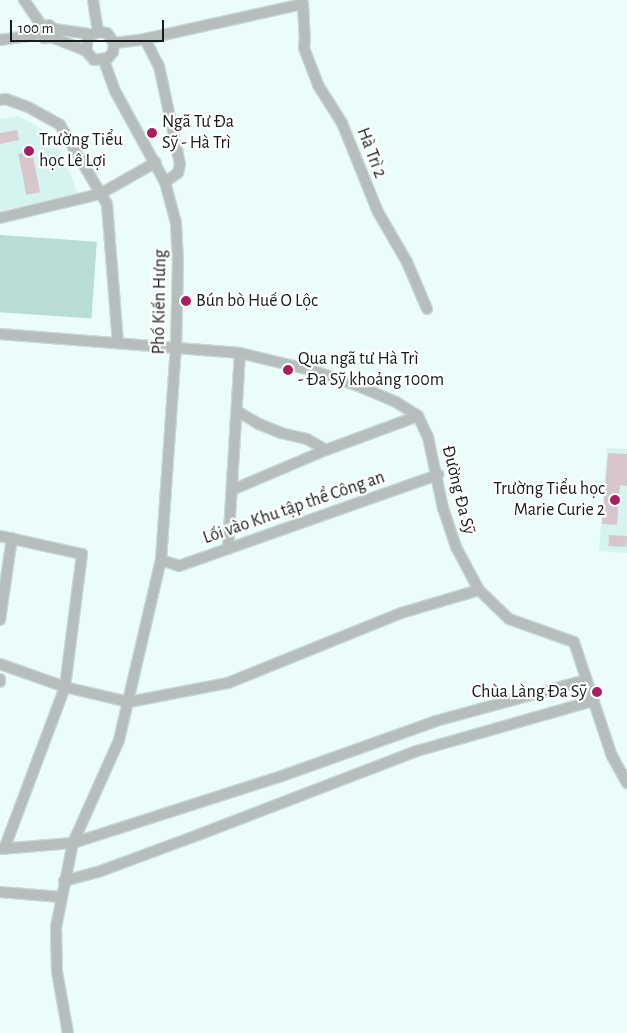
<!DOCTYPE html>
<html>
<head>
<meta charset="utf-8">
<style>
	body { margin:0 }
	#map { position:relative; width:627px; height:1033px; overflow:hidden; background:#eafdfa; font-family:"Alegreya Sans",sans-serif }
	div>[style] { position:absolute }
	[style*='--x'] { left:calc(var(--x)*1px); top:calc(var(--y)*1px); width:calc(var(--w)*1px); rotate:calc(var(--a)*1deg) }
	.built>* { inset:0; background:#d6f4ef }
	.green>* { inset:0; background:#b8dcd6; transform-origin:0 0 }
	.building>* { inset:0; background:#d7c6cb; transform-origin:0 0 }
	.roads { filter:drop-shadow(1px 0 #c8d9d6) drop-shadow(-1px 0 #c8d9d6) drop-shadow(0 1px #c8d9d6) drop-shadow(0 -1px #c8d9d6) }
	.minor>* { height:10px; margin:-5px; padding:0 5px; transform-origin:5px; border-radius:5px; background:#b6bebd }
	.dots>* { width:14px; height:14px; translate:-50% -50%; box-sizing:border-box; border:2px solid #fff; border-radius:50% }
	span { translate:-50% -50%; white-space:nowrap; text-align:center; line-height:1.15; -webkit-text-stroke:4.5px #fff; paint-order:stroke }
	.poi-label { font-size:18px; color:#151c1b }
	.left { translate:0 -50%; text-align:left }
	.right { translate:-100% -50%; text-align:right }
	.street-label { font-size:18px; color:#151c1b }
	.scale { position:absolute; left:10px; top:20px; width:154px; height:22px; box-sizing:border-box; border:2px solid #151c1b; border-top:0; padding-left:6px; font-size:15px; line-height:18px; white-space:nowrap; color:#151c1b; -webkit-text-stroke:4px #fff; paint-order:stroke }
</style>
</head>
<body>
<div id="map">
	<div class="built">
		<div style="clip-path:polygon(19px 116px,50px 134px,68px 168px,77px 193px,0 211px,0 119px)"></div>
		<div style="clip-path:polygon(607px 448px,627px 449px,627px 553px,599px 551px)"></div>
	</div>
	<div class="green">
		<div style="left:0;top:235px;width:97px;height:77px;rotate:4deg"></div>
	</div>
	<div class="building">
		<div style="clip-path:polygon(17px 130px,19px 140px,0 144px,0 133px)"></div>
		<div style="left:32px;top:151px;width:42px;height:14px;rotate:79deg"></div>
		<div style="clip-path:polygon(608px 453px,627px 454px,627px 486px,620px 485px,617px 525px,602px 524px)"></div>
		<div style="left:609px;top:535px;width:18px;height:11px;rotate:3deg"></div>
	</div>
	<div class="roads">
		<div class="minor">
			<div style="--x:24;--y:0;--w:33;--a:55"></div>
			<div style="--x:93;--y:0;--w:32;--a:81"></div>
			<div style="--x:43;--y:27;--w:5;--a:112"></div>
			<div style="--x:41;--y:32;--w:7;--a:63"></div>
			<div style="--x:44;--y:38;--w:8;--a:-7"></div>
			<div style="--x:52;--y:37;--w:37;--a:22"></div>
			<div style="--x:86;--y:51;--w:12;--a:48"></div>
			<div style="--x:94;--y:60;--w:14;--a:-8"></div>
			<div style="--x:108;--y:58;--w:8;--a:-50"></div>
			<div style="--x:113;--y:52;--w:9;--a:-84"></div>
			<div style="--x:114;--y:43;--w:12;--a:-125"></div>
			<div style="--x:107;--y:33;--w:9;--a:-174"></div>
			<div style="--x:98;--y:32;--w:11;--a:153"></div>
			<div style="--x:88;--y:37;--w:14;--a:98"></div>
			<div style="--x:43;--y:27;--w:6;--a:-18"></div>
			<div style="--x:49;--y:25;--w:6;--a:39"></div>
			<div style="--x:54;--y:29;--w:37;--a:8"></div>
			<div style="--x:145;--y:39;--w:30;--a:63"></div>
			<div style="--x:159;--y:66;--w:100;--a:77.9"></div>
			<div style="--x:180;--y:164;--w:9;--a:103"></div>
			<div style="--x:178;--y:173;--w:16;--a:145"></div>
			<div style="--x:0;--y:40;--w:41;--a:-8.3"></div>
			<div style="--x:114;--y:43;--w:31;--a:-7"></div>
			<div style="--x:145;--y:39;--w:162;--a:-12.5"></div>
			<div style="--x:303;--y:4;--w:34;--a:87"></div>
			<div style="--x:305;--y:38;--w:10;--a:96"></div>
			<div style="--x:304;--y:48;--w:40;--a:69"></div>
			<div style="--x:318;--y:85;--w:45;--a:57.7"></div>
			<div style="--x:342;--y:123;--w:96;--a:68"></div>
			<div style="--x:378;--y:212;--w:58;--a:59.9"></div>
			<div style="--x:407;--y:262;--w:51;--a:66.9"></div>
			<div style="--x:0;--y:100;--w:6;--a:-9"></div>
			<div style="--x:6;--y:99;--w:23;--a:20"></div>
			<div style="--x:28;--y:107;--w:37;--a:29"></div>
			<div style="--x:60;--y:125;--w:92;--a:59.3"></div>
			<div style="--x:107;--y:204;--w:139;--a:85.5"></div>
			<div style="--x:0;--y:218;--w:103;--a:-13.5"></div>
			<div style="--x:100;--y:194;--w:64;--a:-29.7"></div>
			<div style="--x:0;--y:334;--w:241;--a:4.5"></div>
			<div style="--x:240;--y:353;--w:73;--a:13.5"></div>
			<div style="--x:311;--y:370;--w:50;--a:18.8"></div>
			<div style="--x:358;--y:386;--w:41;--a:22.8"></div>
			<div style="--x:396;--y:402;--w:26;--a:32"></div>
			<div style="--x:418;--y:416;--w:23;--a:65"></div>
			<div style="--x:428;--y:437;--w:73;--a:78.1"></div>
			<div style="--x:443;--y:508;--w:41;--a:71.6"></div>
			<div style="--x:456;--y:547;--w:49;--a:61.9"></div>
			<div style="--x:479;--y:590;--w:42;--a:44"></div>
			<div style="--x:509;--y:619;--w:69;--a:19.5"></div>
			<div style="--x:574;--y:642;--w:120;--a:71.6"></div>
			<div style="--x:612;--y:756;--w:31;--a:61"></div>
			<div style="--x:237;--y:411;--w:26;--a:31"></div>
			<div style="--x:259;--y:424;--w:24;--a:22"></div>
			<div style="--x:281;--y:433;--w:27;--a:13"></div>
			<div style="--x:307;--y:439;--w:22;--a:30"></div>
			<div style="--x:232;--y:490;--w:102;--a:-23.1"></div>
			<div style="--x:326;--y:450;--w:98;--a:-20.3"></div>
			<div style="--x:0;--y:536;--w:84;--a:12.4"></div>
			<div style="--x:82;--y:554;--w:134;--a:97.3"></div>
			<div style="--x:65;--y:687;--w:173;--a:110.6"></div>
			<div style="--x:228;--y:549;--w:196;--a:-86.5"></div>
			<div style="--x:161;--y:560;--w:19;--a:18"></div>
			<div style="--x:179;--y:566;--w:275;--a:-19.4"></div>
			<div style="--x:0;--y:620;--w:83;--a:-81.7"></div>
			<div style="--x:0;--y:664;--w:69;--a:19.5"></div>
			<div style="--x:65;--y:687;--w:66;--a:13.2"></div>
			<div style="--x:129;--y:702;--w:101;--a:-10.9"></div>
			<div style="--x:228;--y:683;--w:187;--a:-22"></div>
			<div style="--x:401;--y:613;--w:81;--a:-16.4"></div>
			<div style="--x:0;--y:679;--w:3;--a:90"></div>
			<div style="--x:0;--y:849;--w:73;--a:-4.7"></div>
			<div style="--x:73;--y:843;--w:216;--a:-17.8"></div>
			<div style="--x:279;--y:777;--w:167;--a:-19.6"></div>
			<div style="--x:436;--y:721;--w:156;--a:-15.3"></div>
			<div style="--x:64;--y:881;--w:35;--a:-15"></div>
			<div style="--x:98;--y:872;--w:107;--a:-20.3"></div>
			<div style="--x:198;--y:835;--w:235;--a:-21"></div>
			<div style="--x:417;--y:751;--w:183;--a:-15.9"></div>
			<div style="--x:0;--y:892;--w:61;--a:4.7"></div>
			<div style="--x:68;--y:1033;--w:62;--a:-100.2"></div>
			<div style="--x:57;--y:972;--w:45;--a:-91.3"></div>
			<div style="--x:56;--y:927;--w:86;--a:-78.6"></div>
			<div style="--x:73;--y:843;--w:113;--a:-65.9"></div>
			<div style="--x:119;--y:740;--w:185;--a:-76.9"></div>
			<div style="--x:161;--y:560;--w:213;--a:-86"></div>
			<div style="--x:176;--y:348;--w:85;--a:-88.7"></div>
			<div style="--x:178;--y:263;--w:40;--a:-92.9"></div>
			<div style="--x:176;--y:223;--w:42;--a:-105"></div>
			<div style="--x:165;--y:182;--w:104;--a:-118.8"></div>
			<div style="--x:115;--y:91;--w:33;--a:-110"></div>
		</div>
	</div>
	<div class="dots">
		<div style="left:152px;top:133px;background:#aa1e60"></div>
		<div style="left:29px;top:151px;background:#aa1e60"></div>
		<div style="left:186px;top:301px;background:#aa1e60"></div>
		<div style="left:288px;top:370px;background:#aa1e60"></div>
		<div style="left:615px;top:500px;background:#aa1e60"></div>
		<div style="left:597px;top:692px;background:#aa1e60"></div>
	</div>
	<div class="poi-label">
		<span class="left" style="left:162px;top:133px">Ngã Tư Đa<br>Sỹ - Hà Trì</span>
		<span class="left" style="left:39px;top:151px">Trường Tiểu<br>học Lê Lợi</span>
		<span class="left" style="left:196px;top:301px">Bún bò Huế O Lộc</span>
		<span class="left" style="left:298px;top:370px">Qua ngã tư Hà Trì<br>- Đa Sỹ khoảng 100m</span>
		<span class="right" style="left:605px;top:500px">Trường Tiểu học<br>Marie Curie 2</span>
		<span class="right" style="left:587px;top:692px">Chùa Làng Đa Sỹ</span>
	</div>
	<div class="street-label">
		<span style="left:371px;top:153px;rotate:69deg">Hà Trì 2</span>
		<span style="left:160px;top:302px;rotate:-89deg">Phố Kiến Hưng</span>
		<span style="left:458px;top:490px;rotate:76deg">Đường Đa Sỹ</span>
		<span style="left:294px;top:508px;rotate:-19deg">Lối vào Khu tập thể Công an</span>
	</div>
	<div class="scale">100 m</div>
</div>
</body>
</html>
